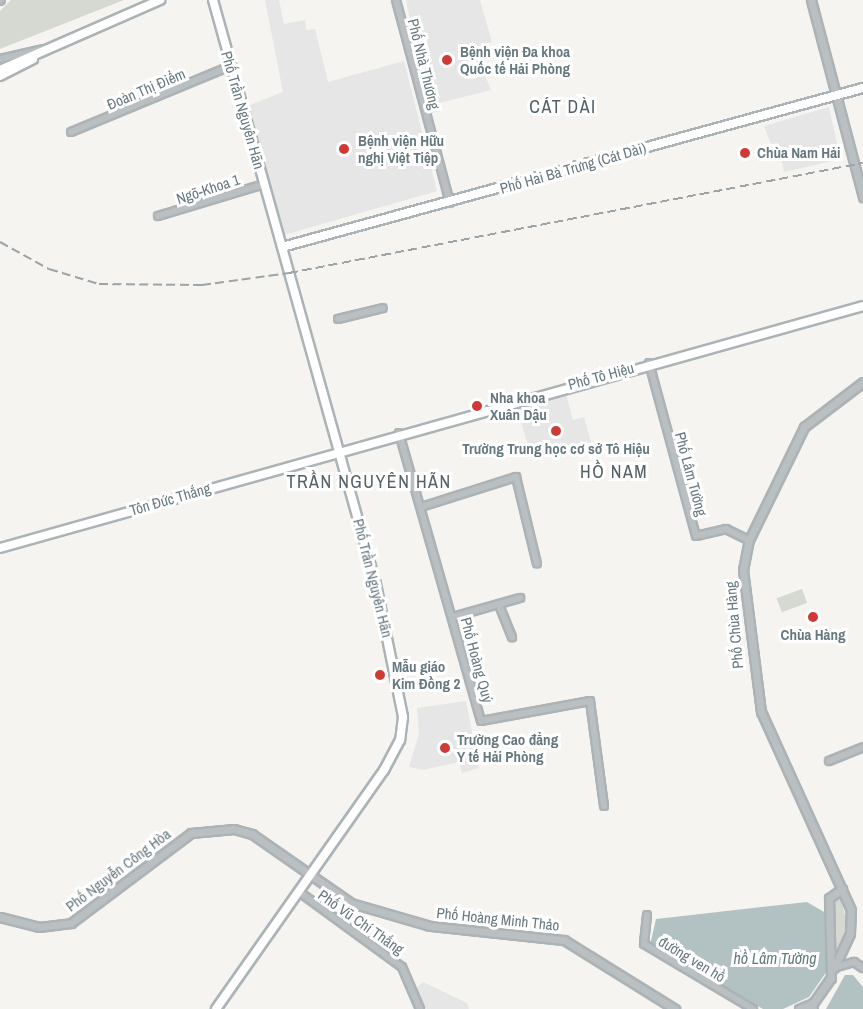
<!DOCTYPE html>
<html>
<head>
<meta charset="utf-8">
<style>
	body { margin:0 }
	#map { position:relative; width:863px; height:1009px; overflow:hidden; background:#f5f4f1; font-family:"Archivo Narrow",sans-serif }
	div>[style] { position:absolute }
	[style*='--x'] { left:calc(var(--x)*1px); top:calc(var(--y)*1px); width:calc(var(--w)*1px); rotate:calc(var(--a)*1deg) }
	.built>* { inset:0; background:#e5e6e5 }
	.green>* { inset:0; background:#d5d9d1; transform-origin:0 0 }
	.water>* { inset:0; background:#b2c1c2 }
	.roads { filter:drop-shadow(2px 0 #acb3b6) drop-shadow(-2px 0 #acb3b6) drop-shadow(0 2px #acb3b6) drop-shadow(0 -2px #acb3b6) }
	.minor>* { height:6px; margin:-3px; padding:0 3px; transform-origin:3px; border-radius:3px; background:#babfc1 }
	.tertiary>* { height:7px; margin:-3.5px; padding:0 3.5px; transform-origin:3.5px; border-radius:3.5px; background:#babfc1 }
	.secondary>* { height:8px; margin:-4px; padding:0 4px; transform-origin:4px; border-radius:4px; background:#fff }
	.rail>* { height:1.5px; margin-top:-0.75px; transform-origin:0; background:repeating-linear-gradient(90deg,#9ca4a7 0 9px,transparent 0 13.5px) }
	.dots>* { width:16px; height:16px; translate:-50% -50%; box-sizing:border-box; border:3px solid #fff; border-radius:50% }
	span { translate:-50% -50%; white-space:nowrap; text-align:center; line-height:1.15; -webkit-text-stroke:6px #fff; paint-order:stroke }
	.poi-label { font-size:15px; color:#67797f; font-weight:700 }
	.left { translate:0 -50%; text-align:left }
	.street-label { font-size:15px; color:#67797f }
	.water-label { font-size:16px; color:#637b7c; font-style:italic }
	.quarter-label { font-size:18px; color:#546165; letter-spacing:1.5px }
</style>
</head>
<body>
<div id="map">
	<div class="built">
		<div style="clip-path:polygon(265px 0,279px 0,284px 24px,305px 20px,306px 30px,315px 29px,328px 82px,404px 61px,437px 191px,284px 235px,248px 106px,283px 92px)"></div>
		<div style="clip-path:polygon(406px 0,480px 0,492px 42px,474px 48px,491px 90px,439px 103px,440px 111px,429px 114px)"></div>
		<div style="clip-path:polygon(829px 107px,839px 152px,831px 154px,832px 161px,784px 172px,778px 143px,771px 144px,764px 126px)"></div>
		<div style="clip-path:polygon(566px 394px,573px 420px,584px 417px,591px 442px,532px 459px,517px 408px)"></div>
		<div style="clip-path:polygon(466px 701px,479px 768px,462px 773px,459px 762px,423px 770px,409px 767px,419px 734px,417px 708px)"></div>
		<div style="clip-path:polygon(423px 982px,467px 1003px,469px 1009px,425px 1009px,415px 989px)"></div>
	</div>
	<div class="green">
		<div style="clip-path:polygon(11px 0,124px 0,0 49px,0 11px)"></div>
		<div style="left:802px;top:589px;width:15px;height:27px;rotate:70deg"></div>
		<div style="clip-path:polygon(840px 895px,848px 928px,837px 954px,832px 902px)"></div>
	</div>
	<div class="water">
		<div style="clip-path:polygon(807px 902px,824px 912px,827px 971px,809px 997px,783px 1009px,763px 1009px,650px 945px,656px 919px)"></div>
		<div style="clip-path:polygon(845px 975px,853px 975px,863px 987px,863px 1009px,826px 1009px)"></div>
	</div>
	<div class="roads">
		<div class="minor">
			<div style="--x:396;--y:0;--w:210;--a:75.1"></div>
			<div style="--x:0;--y:1;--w:1;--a:-45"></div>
			<div style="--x:0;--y:59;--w:45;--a:-12.8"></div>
			<div style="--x:71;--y:132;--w:172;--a:-22.5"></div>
			<div style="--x:158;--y:216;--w:111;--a:-16.8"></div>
			<div style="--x:338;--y:319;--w:46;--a:-13.7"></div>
			<div style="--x:649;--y:363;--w:179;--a:74.8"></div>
			<div style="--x:696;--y:536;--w:31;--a:-13"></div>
			<div style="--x:726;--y:529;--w:25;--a:26"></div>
			<div style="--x:399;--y:433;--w:299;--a:74.1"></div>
			<div style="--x:481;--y:721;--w:111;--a:-10.4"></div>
			<div style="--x:590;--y:701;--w:106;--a:82.4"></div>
			<div style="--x:421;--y:507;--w:100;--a:-17.5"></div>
			<div style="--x:516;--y:477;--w:89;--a:76.4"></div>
			<div style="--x:499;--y:605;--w:35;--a:68"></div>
			<div style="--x:453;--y:617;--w:70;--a:-15.8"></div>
			<div style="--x:829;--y:761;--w:37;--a:-22"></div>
			<div style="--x:298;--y:891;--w:129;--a:36.2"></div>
			<div style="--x:402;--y:967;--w:46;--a:66.8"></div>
			<div style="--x:647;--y:915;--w:29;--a:96"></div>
			<div style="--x:644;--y:944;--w:127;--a:30.8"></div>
			<div style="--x:834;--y:968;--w:21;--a:-17"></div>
			<div style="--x:854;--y:962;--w:11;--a:34"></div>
			<div style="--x:799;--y:1009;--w:15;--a:-23"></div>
			<div style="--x:813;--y:1003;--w:6;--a:81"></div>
		</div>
		<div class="tertiary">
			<div style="--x:811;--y:0;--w:204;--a:75.2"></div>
			<div style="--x:0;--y:917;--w:40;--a:14.4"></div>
			<div style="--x:39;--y:927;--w:32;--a:-7"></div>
			<div style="--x:71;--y:923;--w:150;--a:-36.9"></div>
			<div style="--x:191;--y:833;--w:43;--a:-5.3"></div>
			<div style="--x:234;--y:829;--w:19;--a:16"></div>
			<div style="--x:252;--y:834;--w:121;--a:34.9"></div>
			<div style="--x:351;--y:903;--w:82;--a:16.2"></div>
			<div style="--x:430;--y:926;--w:135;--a:6"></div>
			<div style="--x:564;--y:940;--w:131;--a:31.9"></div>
			<div style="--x:834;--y:968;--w:38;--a:-65"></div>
			<div style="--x:850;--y:933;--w:23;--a:-88"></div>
			<div style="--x:851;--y:910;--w:217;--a:-114.4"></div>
			<div style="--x:761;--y:712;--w:143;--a:-97.2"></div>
			<div style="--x:743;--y:570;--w:31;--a:-79"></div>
			<div style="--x:749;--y:540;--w:126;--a:-64"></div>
			<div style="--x:804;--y:427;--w:74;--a:-37.3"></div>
			<div style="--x:809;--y:1009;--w:38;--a:-55"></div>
			<div style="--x:831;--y:978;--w:80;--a:-91.4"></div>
			<div style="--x:829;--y:898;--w:16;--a:-35"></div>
		</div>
		<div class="secondary">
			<div style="--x:213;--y:0;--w:606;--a:74.41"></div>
			<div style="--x:376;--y:584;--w:136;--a:78.5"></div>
			<div style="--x:403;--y:717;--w:23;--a:97"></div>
			<div style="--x:400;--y:740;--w:34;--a:118"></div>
			<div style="--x:384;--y:770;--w:292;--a:125.1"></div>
			<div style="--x:0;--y:70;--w:175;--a:-23.6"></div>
			<div style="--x:0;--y:76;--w:37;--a:-27"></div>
			<div style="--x:282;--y:247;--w:602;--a:-15.31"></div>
			<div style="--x:0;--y:548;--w:896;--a:-15.66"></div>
		</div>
	</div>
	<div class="rail">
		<div style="--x:0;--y:242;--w:56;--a:28.9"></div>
		<div style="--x:49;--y:269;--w:52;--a:16.7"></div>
		<div style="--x:99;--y:284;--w:103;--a:0.6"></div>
		<div style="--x:202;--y:285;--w:88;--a:-7.9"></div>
		<div style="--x:289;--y:273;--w:584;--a:-10.85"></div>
	</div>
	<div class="dots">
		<div style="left:447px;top:60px;background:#d03a36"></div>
		<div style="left:344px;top:149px;background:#d03a36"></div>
		<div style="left:745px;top:153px;background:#d03a36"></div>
		<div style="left:477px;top:406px;background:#d03a36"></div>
		<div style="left:556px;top:431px;background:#d03a36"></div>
		<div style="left:813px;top:617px;background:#d03a36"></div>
		<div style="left:380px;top:675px;background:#d03a36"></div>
		<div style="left:445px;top:748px;background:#d03a36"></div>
	</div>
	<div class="poi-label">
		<span class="left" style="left:460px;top:60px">Bệnh viện Đa khoa<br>Quốc tế Hải Phòng</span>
		<span class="left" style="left:358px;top:149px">Bệnh viện Hữu<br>nghị Việt Tiệp</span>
		<span class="left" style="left:757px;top:153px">Chùa Nam Hải</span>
		<span class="left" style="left:490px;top:406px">Nha khoa<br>Xuân Dậu</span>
		<span style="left:556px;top:449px">Trường Trung học cơ sở Tô Hiệu</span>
		<span style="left:813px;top:635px">Chùa Hàng</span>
		<span class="left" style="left:392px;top:675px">Mẫu giáo<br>Kim Đồng 2</span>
		<span class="left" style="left:457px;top:748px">Trường Cao đẳng<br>Y tế Hải Phòng</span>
	</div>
	<div class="street-label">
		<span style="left:424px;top:64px;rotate:76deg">Phố Nhà Thương</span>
		<span style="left:146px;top:89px;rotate:-23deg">Đoàn Thị Điểm</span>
		<span style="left:243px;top:110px;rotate:74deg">Phố Trần Nguyên Hãn</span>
		<span style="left:573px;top:168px;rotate:-16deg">Phố Hai Bà Trưng (Cát Dài)</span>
		<span style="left:208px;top:189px;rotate:-18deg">Ngõ-Khoa 1</span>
		<span style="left:601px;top:376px;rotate:-15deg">Phố Tô Hiệu</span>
		<span style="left:691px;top:474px;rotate:75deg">Phố Lâm Tường</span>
		<span style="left:170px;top:499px;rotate:-16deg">Tôn Đức Thắng</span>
		<span style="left:373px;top:578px;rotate:76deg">Phố Trần Nguyên Hãn</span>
		<span style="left:734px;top:625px;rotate:-95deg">Phố Chùa Hàng</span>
		<span style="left:477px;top:660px;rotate:75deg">Phố Hoàng Quý</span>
		<span style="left:118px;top:870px;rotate:-37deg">Phố Nguyễn Công Hòa</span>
		<span style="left:498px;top:919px;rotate:6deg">Phố Hoàng Minh Thảo</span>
		<span style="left:361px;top:922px;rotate:35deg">Phố Vũ Chí Thắng</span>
		<span style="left:692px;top:959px;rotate:31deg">đường ven hồ</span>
	</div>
	<div class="water-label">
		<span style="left:775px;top:958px">hồ Lâm Tường</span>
	</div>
	<div class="quarter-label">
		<span style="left:563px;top:107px">CÁT DÀI</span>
		<span style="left:614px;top:472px">HỒ NAM</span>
		<span style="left:369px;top:482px">TRẦN NGUYÊN HÃN</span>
	</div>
</div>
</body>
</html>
